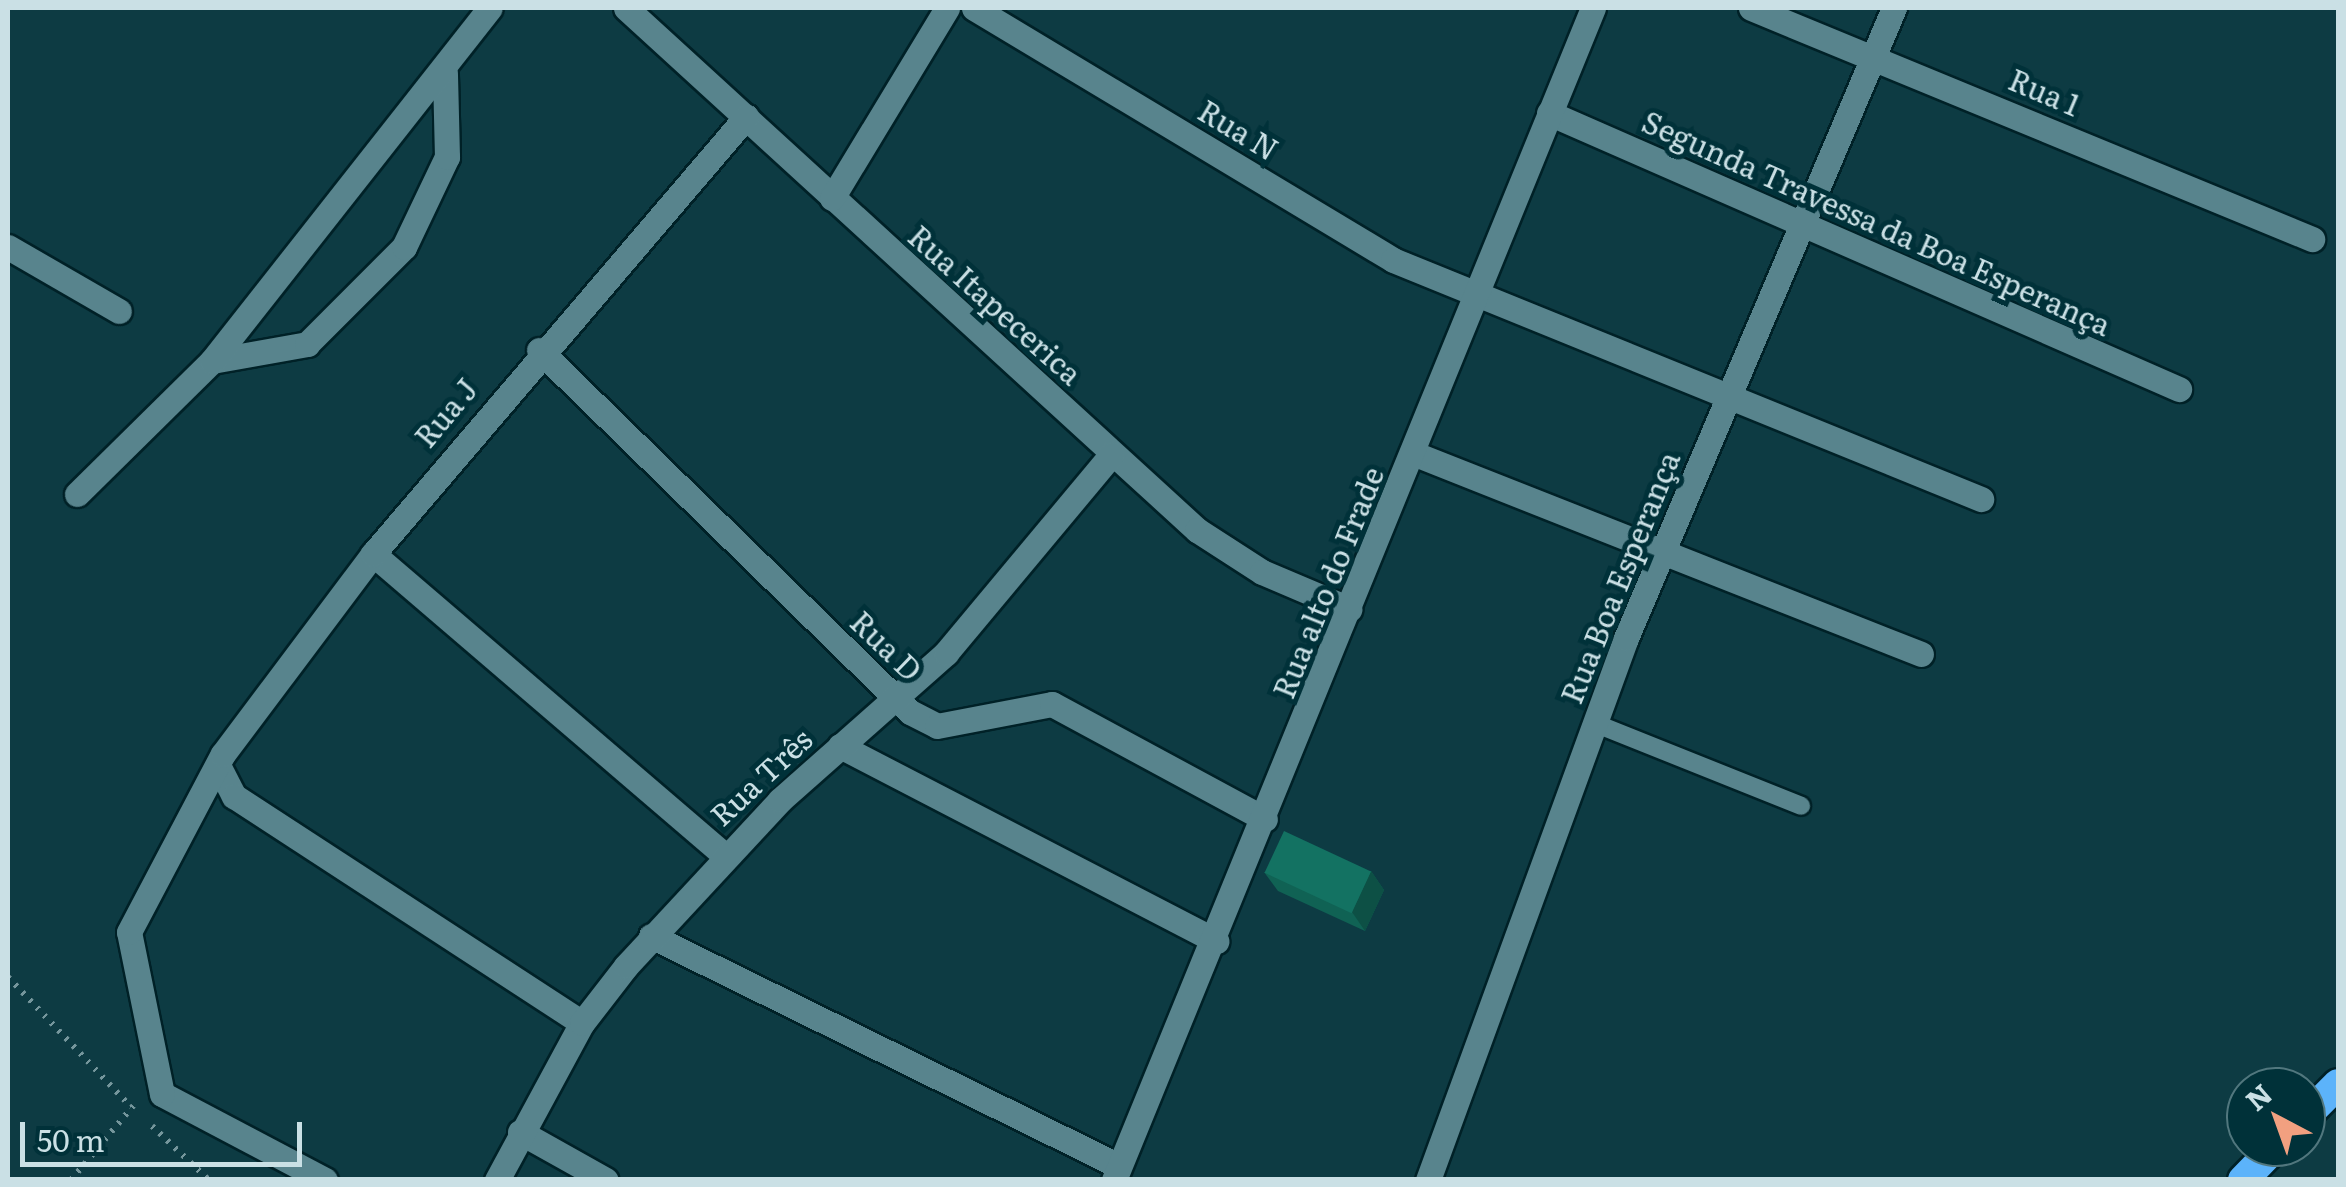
<!DOCTYPE html>
<html>
<head>
<meta charset="utf-8">
<style>
	body { margin:0 }
	#map { position:relative; width:2346px; height:1187px; overflow:hidden; background:#0d3b43; font-family:Literata,serif }
	div>[style] { position:absolute }
	[style*='--x'] { left:calc(var(--x)*1px); top:calc(var(--y)*1px); width:calc(var(--w)*1px); rotate:calc(var(--a)*1deg) }
	.path>* { height:6px; margin-top:-3px; transform-origin:0; background:repeating-linear-gradient(90deg,#75969c 0 2.5px,transparent 0 10.5px) }
	.roads { filter:drop-shadow(2px 0 #002127) drop-shadow(-2px 0 #002127) drop-shadow(0 2px #002127) drop-shadow(0 -2px #002127) }
	.lane>* { height:18px; margin:-9px; padding:0 9px; transform-origin:9px; border-radius:9px; background:#58848d }
	.street>* { height:25px; margin:-12.5px; padding:0 12.5px; transform-origin:12.5px; border-radius:12.5px; background:#58848d }
	.secondary>* { height:25px; margin:-12.5px; padding:0 12.5px; transform-origin:12.5px; border-radius:12.5px; background:#58848d }
	.highway>* { height:30px; margin:-15px; padding:0 15px; transform-origin:15px; border-radius:15px; background:#5cb3fa }
	.wall>* { inset:0; background:#106254 }
	.shaded-wall>* { inset:0; background:#0d5045 }
	.building>* { inset:0; background:#137262; transform-origin:0 0 }
	span { translate:-50% -50%; white-space:nowrap; text-align:center; line-height:1.15; -webkit-text-stroke:10px #003139; paint-order:stroke }
	.street-label { font-size:30px; color:#cae0e5 }
	.frame { position:absolute; inset:0; border:10px solid #cae0e5; pointer-events:none }
	.north { position:absolute; left:2226px; top:1067px; width:100px; height:100px; box-sizing:border-box; background:#003139; border:2px solid #51777e; border-radius:50%; rotate:319deg; font-size:28px; font-weight:700; line-height:40px; text-align:center; color:#cae0e5 }
	.north::after { content:''; display:block; margin:auto; width:35px; height:45px; background:#f2a080; clip-path:polygon(50% 0,100% 100%,50% 72%,0 100%) }
	.scale { position:absolute; left:20px; top:1122px; width:282px; height:45px; box-sizing:border-box; border:5px solid #cae0e5; border-top:0; padding-left:12px; font-size:30px; line-height:35px; white-space:nowrap; color:#cae0e5; -webkit-text-stroke:8px #003139; paint-order:stroke }
</style>
</head>
<body>
<div id="map">
	<div class="path">
		<div style="--x:8;--y:977;--w:179;--a:46.6"></div>
		<div style="--x:152;--y:1126;--w:79;--a:43.5"></div>
		<div style="--x:71;--y:1180;--w:97;--a:-50"></div>
	</div>
	<div class="roads">
		<div class="lane">
			<div style="--x:1594;--y:723;--w:223;--a:21.8"></div>
		</div>
		<div class="street">
			<div style="--x:626;--y:8;--w:774;--a:42.43"></div>
			<div style="--x:1197;--y:530;--w:77;--a:32.9"></div>
			<div style="--x:1262;--y:572;--w:95;--a:23"></div>
			<div style="--x:974;--y:8;--w:489;--a:31"></div>
			<div style="--x:1393;--y:260;--w:635;--a:22.12"></div>
			<div style="--x:1751;--y:8;--w:607;--a:22.38"></div>
			<div style="--x:1549;--y:113;--w:688;--a:23.66"></div>
			<div style="--x:832;--y:198;--w:222;--a:-58.8"></div>
			<div style="--x:8;--y:247;--w:128;--a:30"></div>
			<div style="--x:539;--y:350;--w:518;--a:44.3"></div>
			<div style="--x:910;--y:712;--w:30;--a:27"></div>
			<div style="--x:937;--y:726;--w:117;--a:-10.8"></div>
			<div style="--x:1052;--y:704;--w:242;--a:28.4"></div>
			<div style="--x:212;--y:361;--w:97;--a:-10.1"></div>
			<div style="--x:307;--y:344;--w:137;--a:-45"></div>
			<div style="--x:404;--y:247;--w:100;--a:-64.5"></div>
			<div style="--x:447;--y:157;--w:84;--a:-91.4"></div>
			<div style="--x:1415;--y:454;--w:544;--a:21.57"></div>
			<div style="--x:77;--y:494;--w:190;--a:-44.6"></div>
			<div style="--x:212;--y:361;--w:449;--a:-51.8"></div>
			<div style="--x:373;--y:554;--w:462;--a:40.6"></div>
			<div style="--x:840;--y:746;--w:424;--a:27.4"></div>
			<div style="--x:219;--y:767;--w:33;--a:63"></div>
			<div style="--x:234;--y:796;--w:415;--a:33.1"></div>
			<div style="--x:651;--y:936;--w:521;--a:26.17"></div>
			<div style="--x:520;--y:1132;--w:98;--a:29.2"></div>
			<div style="--x:325;--y:1180;--w:184;--a:-152.2"></div>
			<div style="--x:162;--y:1094;--w:165;--a:-101.5"></div>
			<div style="--x:129;--y:932;--w:201;--a:-62.2"></div>
			<div style="--x:223;--y:754;--w:250;--a:-53.1"></div>
			<div style="--x:373;--y:554;--w:575;--a:-49.52"></div>
			<div style="--x:497;--y:1180;--w:179;--a:-61.6"></div>
			<div style="--x:582;--y:1023;--w:72;--a:-52.3"></div>
			<div style="--x:626;--y:966;--w:226;--a:-47.1"></div>
			<div style="--x:780;--y:800;--w:222;--a:-41.5"></div>
			<div style="--x:946;--y:653;--w:259;--a:-50.2"></div>
			<div style="--x:1428;--y:1180;--w:577;--a:-69.93"></div>
			<div style="--x:1626;--y:638;--w:685;--a:-66.96"></div>
		</div>
		<div class="secondary">
			<div style="--x:1114;--y:1180;--w:1266;--a:-67.77"></div>
		</div>
		<div class="highway">
			<div style="--x:2306;--y:1116;--w:45;--a:-45"></div>
			<div style="--x:2243;--y:1180;--w:46;--a:-45.9"></div>
		</div>
	</div>
	<div class="wall">
		<div style="clip-path:polygon(1371px 871px,1384px 890px,1365px 931px,1278px 891px,1264px 872px)"></div>
	</div>
	<div class="shaded-wall">
		<div style="clip-path:polygon(1371px 871px,1384px 890px,1365px 931px,1352px 912px)"></div>
	</div>
	<div class="building">
		<div style="left:1284px;top:831px;width:96px;height:46px;rotate:25deg"></div>
	</div>
	<div class="street-label">
		<span style="left:2045px;top:91px;rotate:23deg">Rua 1</span>
		<span style="left:1239px;top:129px;rotate:31deg">Rua N</span>
		<span style="left:1877px;top:222px;rotate:24deg">Segunda Travessa da Boa Esperança</span>
		<span style="left:996px;top:304px;rotate:42deg">Rua Itapecerica</span>
		<span style="left:445px;top:412px;rotate:-50deg">Rua J</span>
		<span style="left:1619px;top:577px;rotate:-68deg">Rua Boa Esperança</span>
		<span style="left:1327px;top:582px;rotate:-68deg">Rua alto do Frade</span>
		<span style="left:887px;top:645px;rotate:44deg">Rua D</span>
		<span style="left:760px;top:776px;rotate:-43deg">Rua Três</span>
	</div>
	<div class="frame"></div>
	<div class="north">N</div>
	<div class="scale">50 m</div>
</div>
</body>
</html>
